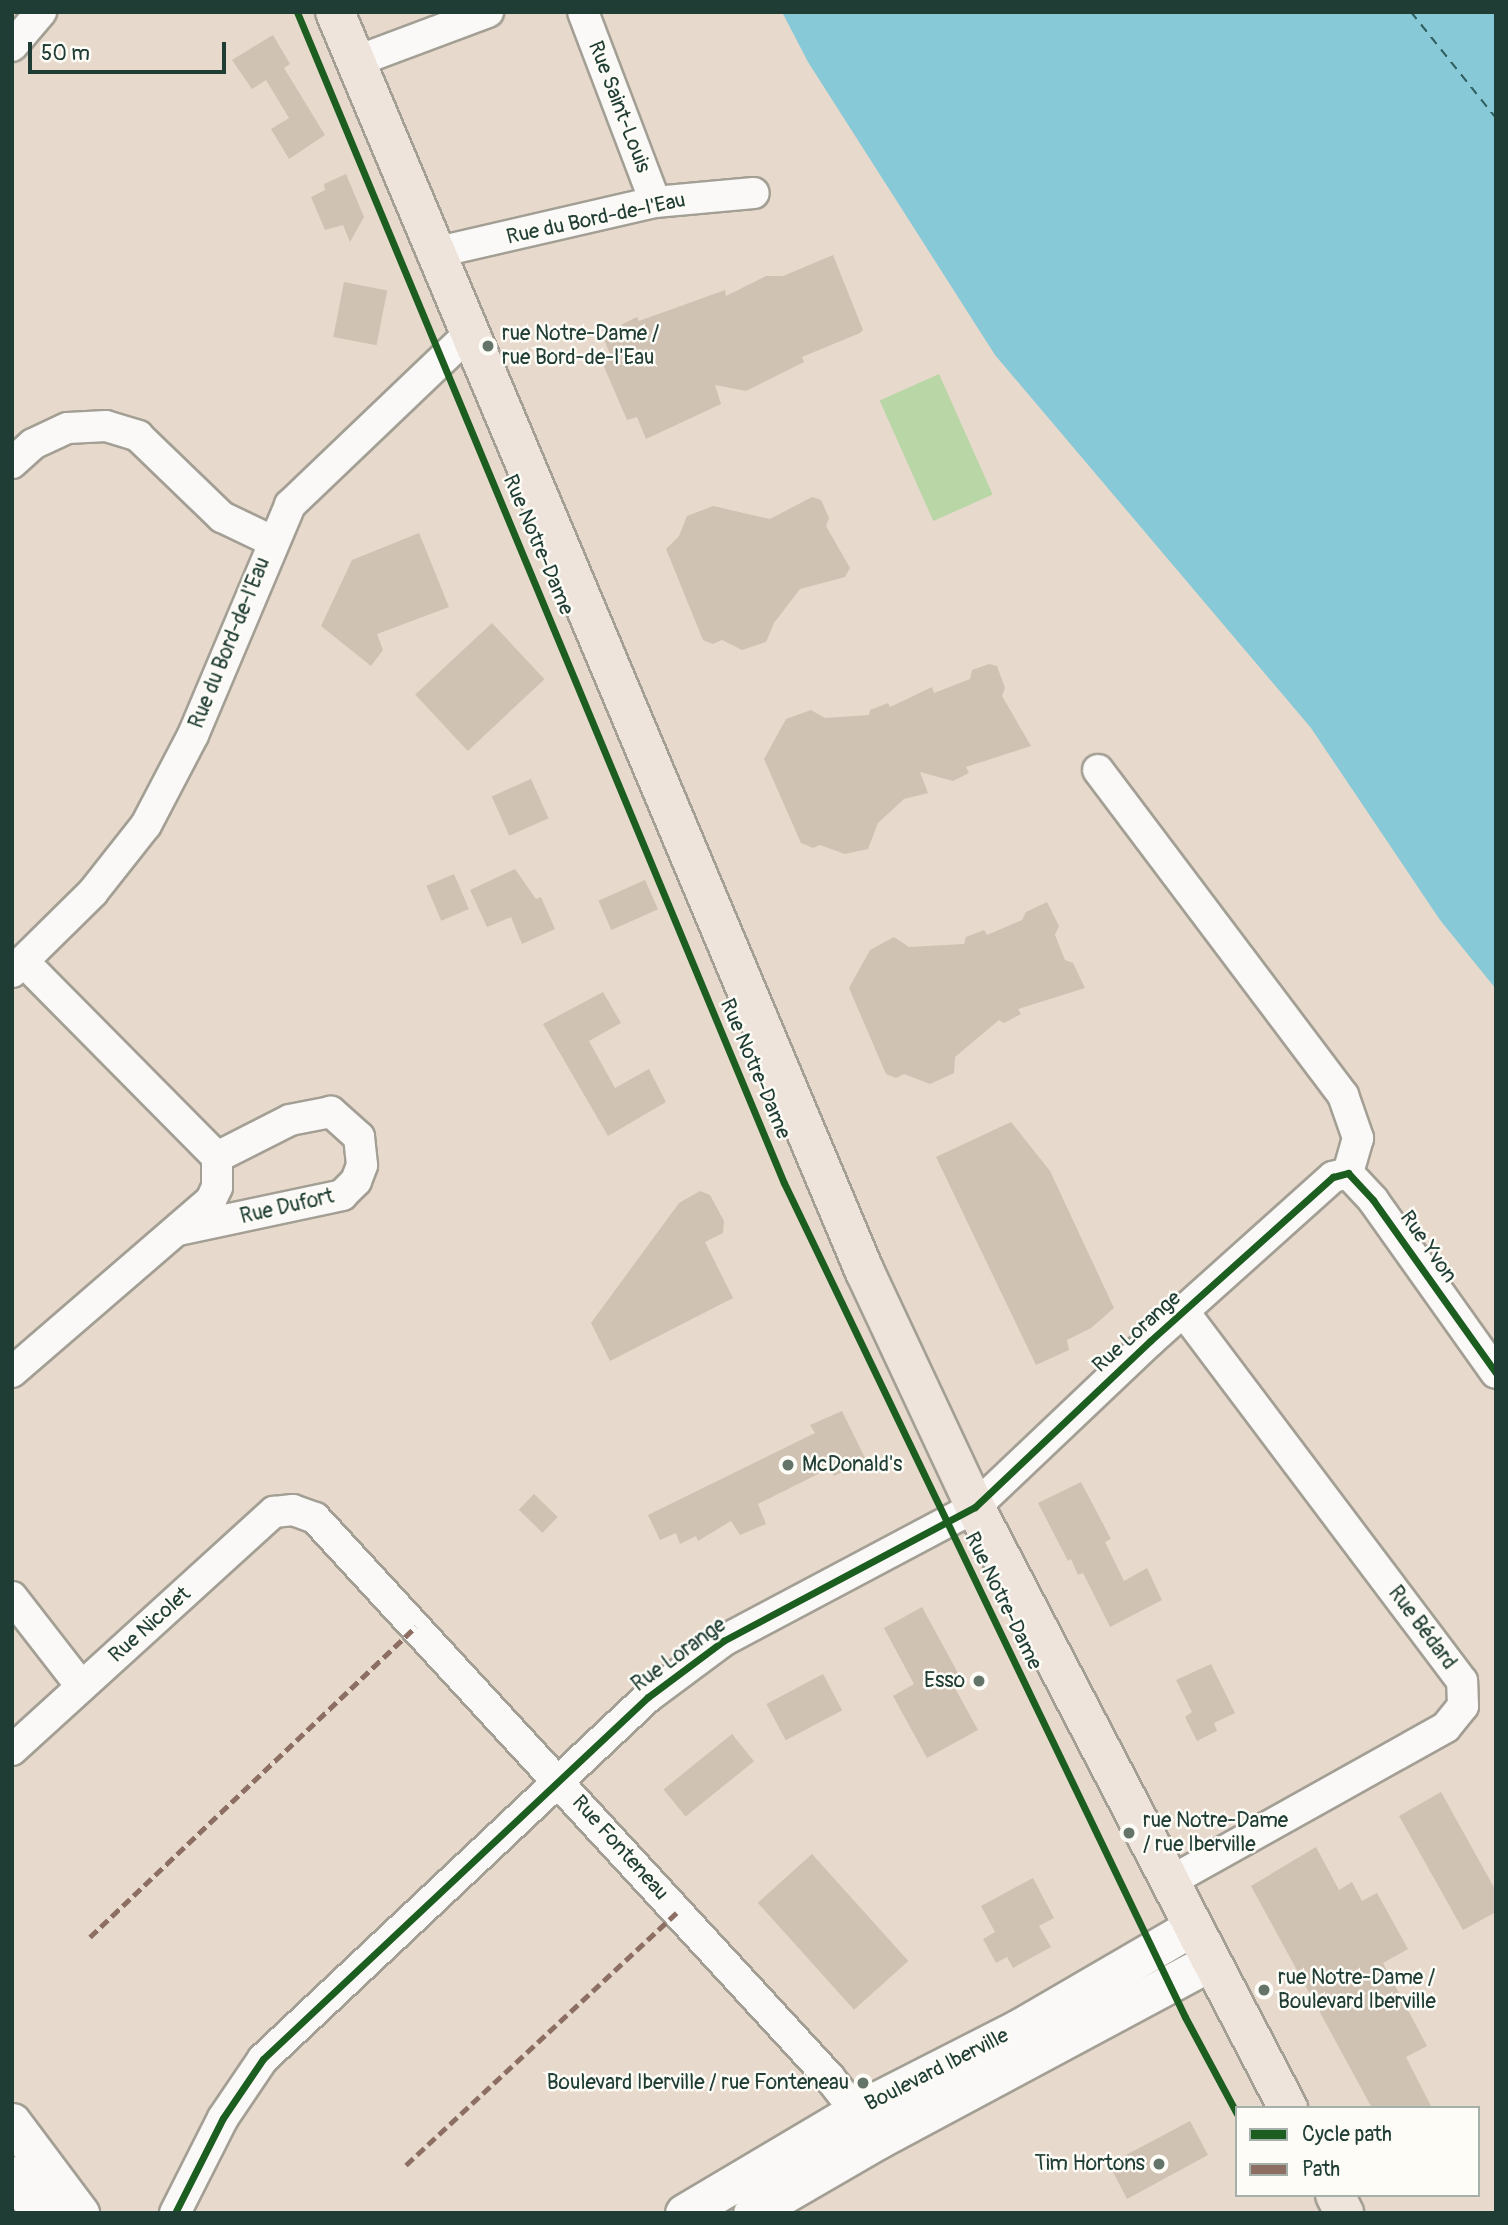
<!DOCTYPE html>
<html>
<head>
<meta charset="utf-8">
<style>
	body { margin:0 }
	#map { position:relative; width:1508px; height:2225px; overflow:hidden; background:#e7d9cb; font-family:Pangolin,sans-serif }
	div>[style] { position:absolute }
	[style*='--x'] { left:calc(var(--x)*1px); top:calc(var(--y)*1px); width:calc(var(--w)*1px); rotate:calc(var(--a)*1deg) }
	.green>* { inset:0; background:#b9d6a7; transform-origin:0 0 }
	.water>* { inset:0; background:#88c9d8 }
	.ferry>* { height:2px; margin-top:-1px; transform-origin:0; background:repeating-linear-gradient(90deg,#2f5e5e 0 9px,transparent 0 16px) }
	.building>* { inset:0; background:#d0c2b3; transform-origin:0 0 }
	.roads { filter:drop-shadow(2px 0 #a39f95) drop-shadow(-2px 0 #a39f95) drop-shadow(0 2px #a39f95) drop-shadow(0 -2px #a39f95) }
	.minor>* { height:30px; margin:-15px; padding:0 15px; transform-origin:15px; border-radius:15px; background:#fbf9f7 }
	.tertiary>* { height:37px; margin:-18.5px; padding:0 18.5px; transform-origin:18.5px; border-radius:18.5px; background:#fbf9f7 }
	.primary>* { height:38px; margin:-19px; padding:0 19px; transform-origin:19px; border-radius:19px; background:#eee4dc }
	.quiet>* { height:5px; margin-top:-2.5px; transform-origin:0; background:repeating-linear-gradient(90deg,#8d6e63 0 10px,transparent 0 15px) }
	.cycleway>* { height:7px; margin:-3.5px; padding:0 3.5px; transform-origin:3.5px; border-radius:3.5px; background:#1b5e20 }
	.dots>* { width:19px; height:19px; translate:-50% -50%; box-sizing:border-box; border:4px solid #fdfcf7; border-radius:50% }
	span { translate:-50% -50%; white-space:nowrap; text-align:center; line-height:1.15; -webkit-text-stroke:5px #fdfcf7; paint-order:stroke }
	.street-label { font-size:21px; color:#1f3d34 }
	.poi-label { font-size:21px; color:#1f3d34 }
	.left { translate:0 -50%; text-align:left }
	.right { translate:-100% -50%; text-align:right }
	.frame { position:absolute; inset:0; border:14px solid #1f3d34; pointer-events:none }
	.legend { position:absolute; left:1235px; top:2106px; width:245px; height:91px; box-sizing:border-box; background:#fdfcf7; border:2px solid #a4b0a9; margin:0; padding:9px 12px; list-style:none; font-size:21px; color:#1f3d34 }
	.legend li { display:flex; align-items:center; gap:14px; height:35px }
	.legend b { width:35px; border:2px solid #a4b0a9 }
	.scale { position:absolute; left:28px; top:42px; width:198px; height:32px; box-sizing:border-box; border:4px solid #1f3d34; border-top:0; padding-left:9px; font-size:21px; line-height:24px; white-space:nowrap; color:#1f3d34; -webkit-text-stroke:5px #fdfcf7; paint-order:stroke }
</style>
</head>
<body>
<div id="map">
	<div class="green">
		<div style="left:939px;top:374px;width:132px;height:65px;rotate:66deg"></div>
	</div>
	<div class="water">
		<div style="clip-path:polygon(782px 12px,1496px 12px,1496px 989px,1440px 920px,1311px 728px,995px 355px,808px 62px)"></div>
	</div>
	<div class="ferry">
		<div style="--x:1411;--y:12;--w:136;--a:51.3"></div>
	</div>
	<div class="building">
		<div style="clip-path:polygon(273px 35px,290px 64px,284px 68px,325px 135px,289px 159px,271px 129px,289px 118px,266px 80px,252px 89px,232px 60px)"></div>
		<div style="clip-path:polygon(346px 174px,364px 217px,350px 242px,343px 225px,325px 230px,311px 197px,325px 190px,324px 184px)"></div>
		<div style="clip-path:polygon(833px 255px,863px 330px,860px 333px,802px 357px,804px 362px,746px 391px,715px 385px,721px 404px,646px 439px,637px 417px,627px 420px,602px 362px,611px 357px,602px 334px,637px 317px,639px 321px,725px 290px,726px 296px,766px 276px,783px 276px)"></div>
		<div style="left:344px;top:282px;width:44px;height:56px;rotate:11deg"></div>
		<div style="clip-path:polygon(812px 497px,821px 500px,829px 518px,826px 526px,850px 568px,845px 577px,800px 589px,774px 623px,766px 642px,742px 650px,722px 640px,713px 644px,703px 640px,666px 549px,679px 536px,687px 516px,713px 506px,770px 519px)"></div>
		<div style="clip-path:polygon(419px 533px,449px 607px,377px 634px,383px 650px,371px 666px,321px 626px,352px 560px)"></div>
		<div style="left:492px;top:623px;width:77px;height:105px;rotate:47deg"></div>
		<div style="clip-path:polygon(989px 664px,997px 666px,1005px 688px,1002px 696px,1031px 746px,966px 767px,969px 773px,953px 781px,920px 772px,928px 793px,904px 799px,878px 823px,868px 849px,845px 854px,820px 845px,813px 848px,801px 843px,764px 759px,786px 719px,811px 710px,825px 718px,869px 715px,870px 710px,888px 703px,890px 707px,932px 687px,934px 693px,970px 679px,972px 670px)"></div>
		<div style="left:531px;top:779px;width:43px;height:43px;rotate:66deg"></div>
		<div style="clip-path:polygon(515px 869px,536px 899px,541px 897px,555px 929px,522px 944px,511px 917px,487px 927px,470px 890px)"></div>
		<div style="left:454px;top:874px;width:38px;height:30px;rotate:67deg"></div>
		<div style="left:645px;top:880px;width:32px;height:51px;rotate:66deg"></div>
		<div style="clip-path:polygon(1047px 902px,1059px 926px,1055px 935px,1065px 960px,1073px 963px,1085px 988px,1018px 1009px,1021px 1014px,1004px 1023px,999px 1020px,955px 1057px,954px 1073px,930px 1084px,904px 1074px,896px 1078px,886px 1074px,849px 988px,870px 950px,894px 937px,909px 947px,964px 944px,966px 937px,984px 930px,987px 935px,1022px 920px,1026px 912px)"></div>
		<div style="clip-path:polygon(603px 992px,621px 1023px,589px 1041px,615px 1088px,649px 1069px,666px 1102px,608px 1136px,543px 1024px)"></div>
		<div style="clip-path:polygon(1011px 1122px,1050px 1171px,1114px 1308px,1091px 1328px,1067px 1340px,1069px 1350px,1036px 1365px,936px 1157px)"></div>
		<div style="clip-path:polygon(700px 1191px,710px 1195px,724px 1221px,723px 1233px,705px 1242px,733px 1298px,610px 1361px,591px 1323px,679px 1203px)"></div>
		<div style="clip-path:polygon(842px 1411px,866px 1460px,834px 1476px,830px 1468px,758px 1504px,766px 1524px,740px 1535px,731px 1521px,698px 1541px,696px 1536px,680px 1544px,676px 1533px,660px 1540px,648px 1515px,815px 1433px,810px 1425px)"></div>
		<div style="clip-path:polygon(1081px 1482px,1111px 1539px,1105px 1542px,1124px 1581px,1147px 1568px,1162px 1600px,1110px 1627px,1083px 1573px,1078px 1575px,1071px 1559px,1068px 1561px,1038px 1503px)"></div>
		<div style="left:534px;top:1494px;width:33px;height:22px;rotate:44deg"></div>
		<div style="clip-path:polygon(922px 1607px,958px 1673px,950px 1679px,978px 1730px,927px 1758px,893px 1696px,914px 1684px,884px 1628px)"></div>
		<div style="clip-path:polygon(1211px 1664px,1235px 1713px,1214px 1723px,1217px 1731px,1197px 1741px,1185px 1717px,1192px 1712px,1176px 1680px)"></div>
		<div style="left:823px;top:1674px;width:41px;height:64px;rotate:62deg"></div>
		<div style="left:732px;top:1734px;width:35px;height:88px;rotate:51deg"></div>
		<div style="clip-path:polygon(1441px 1792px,1496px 1891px,1496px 1912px,1463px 1930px,1399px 1816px)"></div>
		<div style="clip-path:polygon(1316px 1847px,1339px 1890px,1352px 1882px,1362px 1901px,1377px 1893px,1408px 1949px,1383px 1963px,1427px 2046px,1406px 2057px,1432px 2108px,1372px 2108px,1251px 1886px)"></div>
		<div style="left:812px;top:1854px;width:144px;height:73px;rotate:48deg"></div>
		<div style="clip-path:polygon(1033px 1878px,1054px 1918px,1039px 1926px,1051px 1947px,1013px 1968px,1007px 1957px,996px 1963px,983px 1939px,995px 1932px,981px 1906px)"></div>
		<div style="clip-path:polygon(1190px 2121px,1208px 2155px,1127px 2199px,1111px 2168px,1126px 2160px,1124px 2156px)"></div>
	</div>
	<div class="roads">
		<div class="minor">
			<div style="--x:583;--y:12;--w:203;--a:69.2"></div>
			<div style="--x:12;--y:46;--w:45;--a:-49.5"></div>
			<div style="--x:357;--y:61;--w:140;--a:-20.5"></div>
			<div style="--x:438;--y:252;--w:223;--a:-13"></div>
			<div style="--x:655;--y:202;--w:99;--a:-5.2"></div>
			<div style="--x:12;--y:463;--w:28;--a:-42"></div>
			<div style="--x:33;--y:444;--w:38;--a:-25"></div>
			<div style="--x:68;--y:428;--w:38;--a:-3"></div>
			<div style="--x:106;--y:426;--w:34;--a:17"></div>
			<div style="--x:138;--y:436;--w:117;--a:44"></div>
			<div style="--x:222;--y:517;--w:55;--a:25.6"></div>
			<div style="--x:1098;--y:770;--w:407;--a:53"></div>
			<div style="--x:1343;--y:1095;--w:46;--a:70.8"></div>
			<div style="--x:1358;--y:1138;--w:36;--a:106"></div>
			<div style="--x:12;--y:972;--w:114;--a:-44.6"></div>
			<div style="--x:93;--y:892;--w:85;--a:-51.7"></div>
			<div style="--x:146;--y:825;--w:102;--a:-62.4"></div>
			<div style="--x:193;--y:735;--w:250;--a:-67.1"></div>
			<div style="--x:290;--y:505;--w:249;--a:-43.7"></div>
			<div style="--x:178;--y:1230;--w:168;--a:-12"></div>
			<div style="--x:342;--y:1195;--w:20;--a:-45"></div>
			<div style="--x:356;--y:1181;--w:17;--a:-69"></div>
			<div style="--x:362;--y:1165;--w:28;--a:-96"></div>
			<div style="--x:359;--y:1137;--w:38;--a:-138"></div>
			<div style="--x:331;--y:1112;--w:42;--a:169"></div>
			<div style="--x:290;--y:1120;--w:82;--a:153.1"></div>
			<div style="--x:12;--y:1372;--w:263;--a:-40.8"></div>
			<div style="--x:211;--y:1200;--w:14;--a:-65"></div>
			<div style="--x:217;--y:1187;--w:30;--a:-90"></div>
			<div style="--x:217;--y:1157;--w:274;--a:-134.7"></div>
			<div style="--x:12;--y:1597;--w:113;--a:52.2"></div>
			<div style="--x:12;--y:1750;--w:354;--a:-42.3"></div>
			<div style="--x:274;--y:1512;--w:19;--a:-6"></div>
			<div style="--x:293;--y:1510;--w:23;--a:20"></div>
			<div style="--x:315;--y:1518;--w:759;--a:47.4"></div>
			<div style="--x:829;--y:2077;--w:65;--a:51.9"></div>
			<div style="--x:1169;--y:1882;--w:317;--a:-29.2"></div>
			<div style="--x:1446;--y:1727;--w:27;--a:-51"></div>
			<div style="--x:1463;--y:1706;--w:25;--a:-92"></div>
			<div style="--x:1462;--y:1681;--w:461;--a:-127"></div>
			<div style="--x:175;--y:2213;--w:106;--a:-63.2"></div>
			<div style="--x:223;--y:2118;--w:71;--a:-55.9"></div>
			<div style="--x:263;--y:2059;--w:528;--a:-43.24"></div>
			<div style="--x:648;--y:1697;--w:94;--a:-36.7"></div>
			<div style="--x:723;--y:1641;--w:285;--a:-28"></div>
			<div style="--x:975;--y:1507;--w:241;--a:-43.5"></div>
			<div style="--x:1150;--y:1341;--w:246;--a:-41.9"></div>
			<div style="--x:1333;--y:1177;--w:16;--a:-15"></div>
			<div style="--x:1348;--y:1173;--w:37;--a:47"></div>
			<div style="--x:1373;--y:1200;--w:212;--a:54.6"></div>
		</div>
		<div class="tertiary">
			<div style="--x:12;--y:2122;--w:114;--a:53.2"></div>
			<div style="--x:12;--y:2175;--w:47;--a:53.6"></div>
			<div style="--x:684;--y:2213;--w:200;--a:-30.7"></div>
			<div style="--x:856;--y:2111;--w:183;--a:-27"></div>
			<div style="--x:1019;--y:2028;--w:199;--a:-30.2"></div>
			<div style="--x:752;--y:2213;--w:146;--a:-30.1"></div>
			<div style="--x:878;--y:2140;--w:377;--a:-28.2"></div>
		</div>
		<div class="primary">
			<div style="--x:335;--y:12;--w:1367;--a:67.19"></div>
			<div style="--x:865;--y:1272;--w:259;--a:64.9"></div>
			<div style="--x:975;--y:1507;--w:678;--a:62.49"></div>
			<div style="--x:1335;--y:2195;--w:20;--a:63"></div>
		</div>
	</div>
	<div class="quiet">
		<div style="--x:90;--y:1937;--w:450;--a:-43.6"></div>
		<div style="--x:406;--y:2165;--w:372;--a:-43"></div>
	</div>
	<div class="cycleway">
		<div style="--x:297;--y:12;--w:1268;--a:67.42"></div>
		<div style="--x:784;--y:1183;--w:925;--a:64.32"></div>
		<div style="--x:1185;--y:2017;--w:110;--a:61.8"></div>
		<div style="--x:175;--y:2213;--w:106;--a:-63.2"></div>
		<div style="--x:223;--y:2118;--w:71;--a:-55.9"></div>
		<div style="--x:263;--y:2059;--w:528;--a:-43.24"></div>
		<div style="--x:648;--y:1697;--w:94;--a:-36.7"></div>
		<div style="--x:723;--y:1641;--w:285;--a:-28"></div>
		<div style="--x:975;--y:1507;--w:241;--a:-43.5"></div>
		<div style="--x:1150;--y:1341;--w:246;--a:-41.9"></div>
		<div style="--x:1333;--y:1177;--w:16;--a:-15"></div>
		<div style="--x:1348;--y:1173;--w:37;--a:47"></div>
		<div style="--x:1373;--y:1200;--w:212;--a:54.6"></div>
	</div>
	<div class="dots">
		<div style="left:488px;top:346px;background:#657469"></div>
		<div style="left:788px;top:1465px;background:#657469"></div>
		<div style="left:979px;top:1681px;background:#657469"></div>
		<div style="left:1129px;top:1833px;background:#657469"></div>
		<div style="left:1264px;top:1990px;background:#657469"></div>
		<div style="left:863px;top:2083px;background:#657469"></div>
		<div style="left:1159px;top:2164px;background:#657469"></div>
	</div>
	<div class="street-label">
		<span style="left:619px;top:107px;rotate:69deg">Rue Saint-Louis</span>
		<span style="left:596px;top:219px;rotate:-12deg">Rue du Bord-de-l'Eau</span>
		<span style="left:538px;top:545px;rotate:67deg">Rue Notre-Dame</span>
		<span style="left:230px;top:643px;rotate:-68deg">Rue du Bord-de-l'Eau</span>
		<span style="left:755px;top:1069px;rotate:67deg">Rue Notre-Dame</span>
		<span style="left:287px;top:1207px;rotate:-13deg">Rue Dufort</span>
		<span style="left:1428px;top:1247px;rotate:55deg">Rue Yvon</span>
		<span style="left:1137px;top:1332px;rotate:-42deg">Rue Lorange</span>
		<span style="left:1003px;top:1601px;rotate:64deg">Rue Notre-Dame</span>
		<span style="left:150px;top:1625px;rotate:-42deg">Rue Nicolet</span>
		<span style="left:1422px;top:1628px;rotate:53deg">Rue Bédard</span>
		<span style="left:679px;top:1655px;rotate:-36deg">Rue Lorange</span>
		<span style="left:620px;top:1848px;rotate:48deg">Rue Fonteneau</span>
		<span style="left:937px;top:2070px;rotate:-27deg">Boulevard Iberville</span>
	</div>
	<div class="poi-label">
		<span class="left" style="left:502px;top:346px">rue Notre-Dame /<br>rue Bord-de-l'Eau</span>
		<span class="left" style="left:802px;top:1465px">McDonald's</span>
		<span class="right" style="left:965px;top:1681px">Esso</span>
		<span class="left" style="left:1143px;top:1833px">rue Notre-Dame<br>/ rue Iberville</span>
		<span class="left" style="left:1278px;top:1990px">rue Notre-Dame /<br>Boulevard Iberville</span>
		<span class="right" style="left:849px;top:2083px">Boulevard Iberville / rue Fonteneau</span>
		<span class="right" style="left:1145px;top:2164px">Tim Hortons</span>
	</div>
	<div class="frame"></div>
	<ul class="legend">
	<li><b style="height:9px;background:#1b5e20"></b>Cycle path</li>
	<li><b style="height:9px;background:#8d6e63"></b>Path</li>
	</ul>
	<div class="scale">50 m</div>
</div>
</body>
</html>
